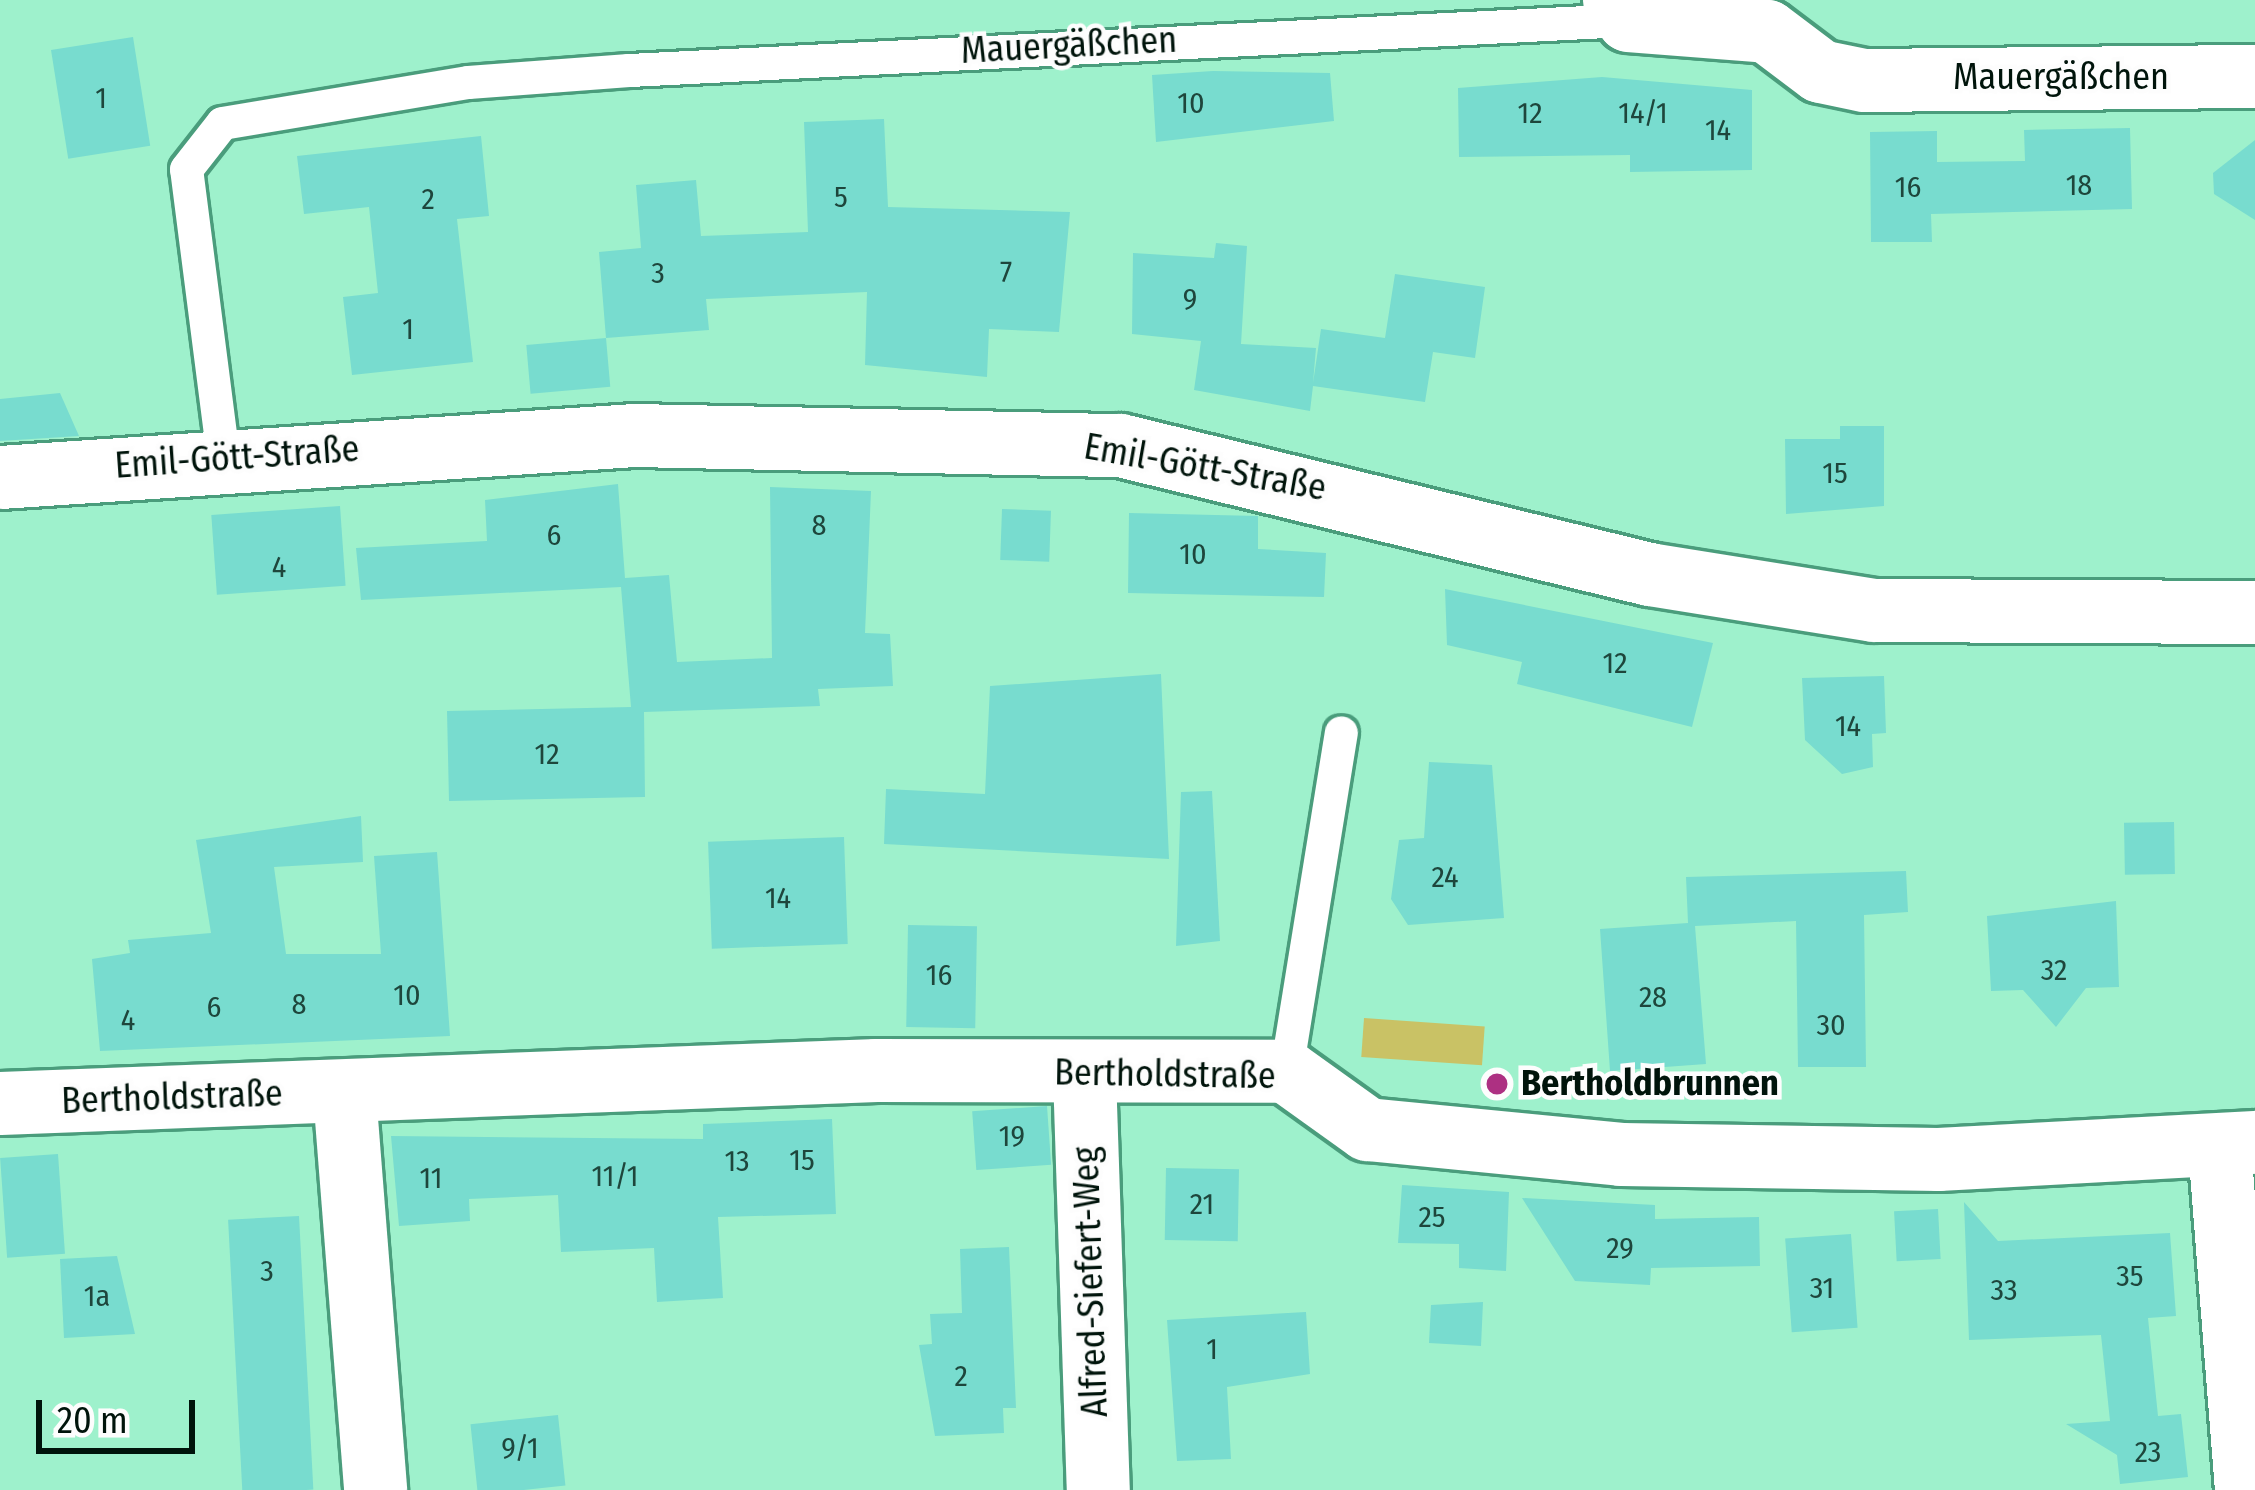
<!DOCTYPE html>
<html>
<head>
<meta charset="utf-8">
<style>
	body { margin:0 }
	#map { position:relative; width:2255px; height:1490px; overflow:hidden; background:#9ef1cc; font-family:"Fira Sans Condensed",sans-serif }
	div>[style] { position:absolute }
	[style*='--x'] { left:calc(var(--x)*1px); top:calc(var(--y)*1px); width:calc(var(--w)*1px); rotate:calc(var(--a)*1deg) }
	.green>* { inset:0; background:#c9c265; transform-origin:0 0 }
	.building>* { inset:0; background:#78dccf; transform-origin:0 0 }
	.roads { filter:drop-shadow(3px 0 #4a9d7c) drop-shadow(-3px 0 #4a9d7c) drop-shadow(0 3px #4a9d7c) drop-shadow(0 -3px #4a9d7c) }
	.service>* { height:33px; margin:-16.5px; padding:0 16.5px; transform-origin:16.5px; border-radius:16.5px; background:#fff }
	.minor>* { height:63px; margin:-31.5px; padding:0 31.5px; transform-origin:31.5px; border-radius:31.5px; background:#fff }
	.dots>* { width:33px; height:33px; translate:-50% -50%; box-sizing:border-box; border:6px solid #fdfdfd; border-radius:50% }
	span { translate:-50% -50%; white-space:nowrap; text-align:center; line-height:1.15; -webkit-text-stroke:9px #fdfdfd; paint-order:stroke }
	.number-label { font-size:30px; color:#1e463c }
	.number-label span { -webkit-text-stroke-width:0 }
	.street-label { font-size:36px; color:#00140b }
	.poi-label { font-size:36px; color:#00140b; font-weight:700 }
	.left { translate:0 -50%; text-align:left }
	.scale { position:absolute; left:36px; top:1400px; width:159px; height:54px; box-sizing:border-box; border:6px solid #00140b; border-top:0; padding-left:15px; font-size:36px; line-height:42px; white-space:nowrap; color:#00140b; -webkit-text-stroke:9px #fdfdfd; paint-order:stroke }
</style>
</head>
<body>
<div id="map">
	<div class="green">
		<div style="left:1364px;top:1018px;width:121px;height:39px;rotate:4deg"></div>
	</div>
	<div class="building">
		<div style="left:133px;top:37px;width:110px;height:83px;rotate:81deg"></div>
		<div style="clip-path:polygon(1213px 71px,1330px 73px,1334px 121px,1156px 142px,1152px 75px)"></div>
		<div style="clip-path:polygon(1602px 77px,1752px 90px,1752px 170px,1630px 172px,1630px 155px,1459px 157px,1458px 88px)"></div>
		<div style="clip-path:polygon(884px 119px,888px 207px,1070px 212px,1059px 332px,989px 329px,987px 377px,865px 365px,867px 292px,706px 299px,709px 330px,606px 338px,599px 252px,641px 248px,636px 185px,696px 180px,701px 236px,808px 232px,804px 122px)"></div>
		<div style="clip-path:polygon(2130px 128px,2132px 209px,1931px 214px,1932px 242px,1871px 242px,1870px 132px,1937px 131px,1937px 162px,2025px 161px,2024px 130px)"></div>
		<div style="clip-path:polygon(481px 136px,489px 216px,457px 219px,473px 362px,352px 375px,343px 297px,378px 293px,369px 207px,304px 214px,297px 156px)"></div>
		<div style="clip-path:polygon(2255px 140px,2255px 220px,2214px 194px,2213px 173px)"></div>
		<div style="clip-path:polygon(1216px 243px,1247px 246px,1241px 344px,1316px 348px,1313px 383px,1321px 329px,1385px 338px,1395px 274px,1485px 287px,1475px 358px,1433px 352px,1425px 402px,1313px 386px,1310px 411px,1194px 390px,1201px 341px,1132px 334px,1133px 253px,1214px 258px)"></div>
		<div style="left:606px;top:338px;width:49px;height:80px;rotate:85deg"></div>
		<div style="clip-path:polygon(60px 393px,79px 436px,0 441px,0 399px)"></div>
		<div style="clip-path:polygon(1840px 426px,1884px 426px,1884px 506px,1786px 514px,1785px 439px,1840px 439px)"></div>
		<div style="clip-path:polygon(618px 484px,625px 578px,669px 575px,677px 662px,772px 658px,770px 487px,871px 491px,865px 633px,890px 634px,893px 686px,818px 689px,820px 706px,644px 712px,645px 797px,449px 801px,447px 711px,631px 707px,621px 587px,361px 600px,356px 548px,487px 541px,485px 500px)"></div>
		<div style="left:340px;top:506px;width:80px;height:129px;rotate:86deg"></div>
		<div style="left:1002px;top:509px;width:49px;height:51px;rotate:2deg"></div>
		<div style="clip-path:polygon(1129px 513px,1258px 516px,1258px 549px,1326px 553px,1324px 597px,1128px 593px)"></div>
		<div style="clip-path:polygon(1445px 589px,1713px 643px,1692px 727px,1517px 684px,1522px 662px,1447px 645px)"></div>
		<div style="clip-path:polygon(1161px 674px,1169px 859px,884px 844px,886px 789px,985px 794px,990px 686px)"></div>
		<div style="clip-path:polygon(1884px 676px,1886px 733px,1872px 734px,1873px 767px,1842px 774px,1805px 740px,1802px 678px)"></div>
		<div style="clip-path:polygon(1429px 762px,1492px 765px,1504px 918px,1408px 925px,1391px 899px,1399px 840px,1424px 838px)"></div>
		<div style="clip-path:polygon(1212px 791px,1220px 941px,1176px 946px,1181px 792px)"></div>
		<div style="clip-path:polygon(361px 816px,363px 862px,274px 867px,286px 954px,381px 954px,374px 856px,437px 852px,450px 1036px,100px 1051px,92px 959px,130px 953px,128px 940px,211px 933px,196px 840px)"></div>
		<div style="left:2174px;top:822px;width:52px;height:50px;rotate:89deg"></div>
		<div style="left:844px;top:837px;width:107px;height:136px;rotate:88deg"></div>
		<div style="clip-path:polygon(1906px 871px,1908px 912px,1864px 915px,1866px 1067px,1798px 1067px,1796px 921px,1695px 926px,1706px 1064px,1610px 1071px,1600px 929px,1688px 923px,1686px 877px)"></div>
		<div style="clip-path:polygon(2116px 901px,2119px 987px,2086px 988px,2056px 1027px,2023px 990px,1991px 991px,1987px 916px)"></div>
		<div style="left:908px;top:925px;width:69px;height:102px;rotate:1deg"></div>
		<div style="left:1047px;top:1106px;width:59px;height:75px;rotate:86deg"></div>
		<div style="clip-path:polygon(832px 1119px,836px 1214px,718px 1217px,723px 1298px,657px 1302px,654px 1248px,561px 1252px,558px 1195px,469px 1199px,470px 1221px,399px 1226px,391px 1136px,703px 1139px,703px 1124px)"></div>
		<div style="left:58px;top:1154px;width:100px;height:58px;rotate:86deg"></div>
		<div style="left:1166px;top:1168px;width:73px;height:72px;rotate:1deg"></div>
		<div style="clip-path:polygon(1402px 1185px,1509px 1192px,1506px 1271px,1459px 1268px,1459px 1244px,1398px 1243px)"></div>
		<div style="clip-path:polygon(1522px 1198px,1655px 1205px,1655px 1219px,1759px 1217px,1760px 1266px,1651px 1268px,1650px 1285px,1575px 1281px)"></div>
		<div style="clip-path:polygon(1964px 1202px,1998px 1241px,2170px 1233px,2176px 1316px,2148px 1318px,2158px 1416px,2181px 1414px,2188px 1477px,2120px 1484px,2117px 1455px,2066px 1424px,2110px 1421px,2101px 1335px,1969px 1340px)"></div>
		<div style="left:1938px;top:1209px;width:50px;height:44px;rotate:87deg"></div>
		<div style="left:299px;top:1216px;width:274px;height:71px;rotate:87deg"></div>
		<div style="left:1851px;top:1234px;width:94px;height:66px;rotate:86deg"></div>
		<div style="clip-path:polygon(1009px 1247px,1016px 1408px,1003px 1408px,1004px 1433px,935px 1436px,919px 1345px,932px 1344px,930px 1314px,962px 1313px,960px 1249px)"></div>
		<div style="clip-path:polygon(117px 1256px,135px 1334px,64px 1338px,60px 1259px)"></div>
		<div style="clip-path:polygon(1483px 1302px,1481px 1346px,1429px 1343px,1431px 1305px)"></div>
		<div style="clip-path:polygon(1306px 1312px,1310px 1374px,1227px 1387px,1231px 1459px,1177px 1461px,1167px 1320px)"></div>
		<div style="left:558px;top:1415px;width:71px;height:88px;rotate:84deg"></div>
	</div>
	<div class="roads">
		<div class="service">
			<div style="--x:223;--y:457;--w:290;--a:-97.3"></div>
			<div style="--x:186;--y:169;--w:58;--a:-52"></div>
			<div style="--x:222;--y:123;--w:249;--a:-9.5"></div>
			<div style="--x:468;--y:82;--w:161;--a:-4.3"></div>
			<div style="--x:629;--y:70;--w:1000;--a:-2.87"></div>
			<div style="--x:1286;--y:1071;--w:343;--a:-80.8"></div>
		</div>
		<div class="minor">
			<div style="--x:1614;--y:0;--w:24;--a:55"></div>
			<div style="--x:1628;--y:20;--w:139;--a:4.5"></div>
			<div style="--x:1767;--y:31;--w:66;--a:37"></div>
			<div style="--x:1820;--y:71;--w:45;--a:11.6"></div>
			<div style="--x:1864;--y:80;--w:391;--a:-0.6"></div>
			<div style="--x:0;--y:477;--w:635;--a:-3.79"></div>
			<div style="--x:634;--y:435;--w:486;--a:1.2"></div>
			<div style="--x:1120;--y:445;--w:545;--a:13.7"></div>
			<div style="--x:1649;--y:574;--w:227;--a:9.1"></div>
			<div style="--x:1873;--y:610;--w:382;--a:0.3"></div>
			<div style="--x:1084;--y:1074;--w:416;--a:88.1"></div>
			<div style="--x:344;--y:1093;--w:398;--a:85.5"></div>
			<div style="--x:0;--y:1103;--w:877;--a:-2.16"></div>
			<div style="--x:876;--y:1070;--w:410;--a:0.1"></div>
			<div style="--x:1286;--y:1071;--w:100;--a:35.6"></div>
			<div style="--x:1367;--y:1129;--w:255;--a:5.6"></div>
			<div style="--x:1621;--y:1154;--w:317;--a:0.9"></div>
			<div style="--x:1938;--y:1159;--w:317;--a:-3.1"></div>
			<div style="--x:2219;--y:1146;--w:345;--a:85.5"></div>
		</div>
	</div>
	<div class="dots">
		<div style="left:1497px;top:1084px;background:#ad3082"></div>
	</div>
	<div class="number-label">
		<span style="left:101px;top:98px">1</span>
		<span style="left:1191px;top:103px">10</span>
		<span style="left:1530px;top:113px">12</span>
		<span style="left:1643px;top:113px">14/1</span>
		<span style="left:1718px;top:130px">14</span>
		<span style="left:2079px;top:185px">18</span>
		<span style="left:1908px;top:187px">16</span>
		<span style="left:841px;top:197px">5</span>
		<span style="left:428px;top:199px">2</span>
		<span style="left:1006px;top:272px">7</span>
		<span style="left:658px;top:273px">3</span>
		<span style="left:1190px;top:299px">9</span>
		<span style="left:408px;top:329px">1</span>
		<span style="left:1835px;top:473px">15</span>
		<span style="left:819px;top:525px">8</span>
		<span style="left:554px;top:535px">6</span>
		<span style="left:1193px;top:554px">10</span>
		<span style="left:279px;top:567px">4</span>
		<span style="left:1615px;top:663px">12</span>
		<span style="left:1848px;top:726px">14</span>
		<span style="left:547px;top:754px">12</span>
		<span style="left:1445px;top:877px">24</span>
		<span style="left:778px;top:898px">14</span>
		<span style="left:2054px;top:970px">32</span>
		<span style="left:939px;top:975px">16</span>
		<span style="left:407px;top:995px">10</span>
		<span style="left:1653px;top:997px">28</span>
		<span style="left:299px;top:1004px">8</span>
		<span style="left:214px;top:1007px">6</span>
		<span style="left:128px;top:1020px">4</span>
		<span style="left:1831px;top:1025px">30</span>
		<span style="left:1012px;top:1136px">19</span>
		<span style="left:802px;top:1160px">15</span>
		<span style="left:737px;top:1161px">13</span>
		<span style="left:615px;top:1176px">11/1</span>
		<span style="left:431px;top:1178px">11</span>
		<span style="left:1202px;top:1204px">21</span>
		<span style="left:1432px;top:1217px">25</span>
		<span style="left:1620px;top:1248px">29</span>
		<span style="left:267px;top:1271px">3</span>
		<span style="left:2130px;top:1276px">35</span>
		<span style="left:1822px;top:1288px">31</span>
		<span style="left:2004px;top:1290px">33</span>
		<span style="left:97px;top:1296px">1a</span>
		<span style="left:1212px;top:1349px">1</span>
		<span style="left:961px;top:1376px">2</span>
		<span style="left:520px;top:1448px">9/1</span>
		<span style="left:2148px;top:1452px">23</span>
	</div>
	<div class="street-label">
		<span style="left:1069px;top:46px;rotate:-3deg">Mauergäßchen</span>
		<span style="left:2061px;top:78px">Mauergäßchen</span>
		<span style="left:237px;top:458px;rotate:-4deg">Emil-Gött-Straße</span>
		<span style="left:1205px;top:468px;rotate:10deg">Emil-Gött-Straße</span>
		<span style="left:1165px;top:1075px;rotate:1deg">Bertholdstraße</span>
		<span style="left:172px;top:1098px;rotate:-2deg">Bertholdstraße</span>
		<span style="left:1091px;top:1282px;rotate:-92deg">Alfred-Siefert-Weg</span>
	</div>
	<div class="poi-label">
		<span class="left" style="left:1521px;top:1084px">Bertholdbrunnen</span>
	</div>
	<div class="scale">20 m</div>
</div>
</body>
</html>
